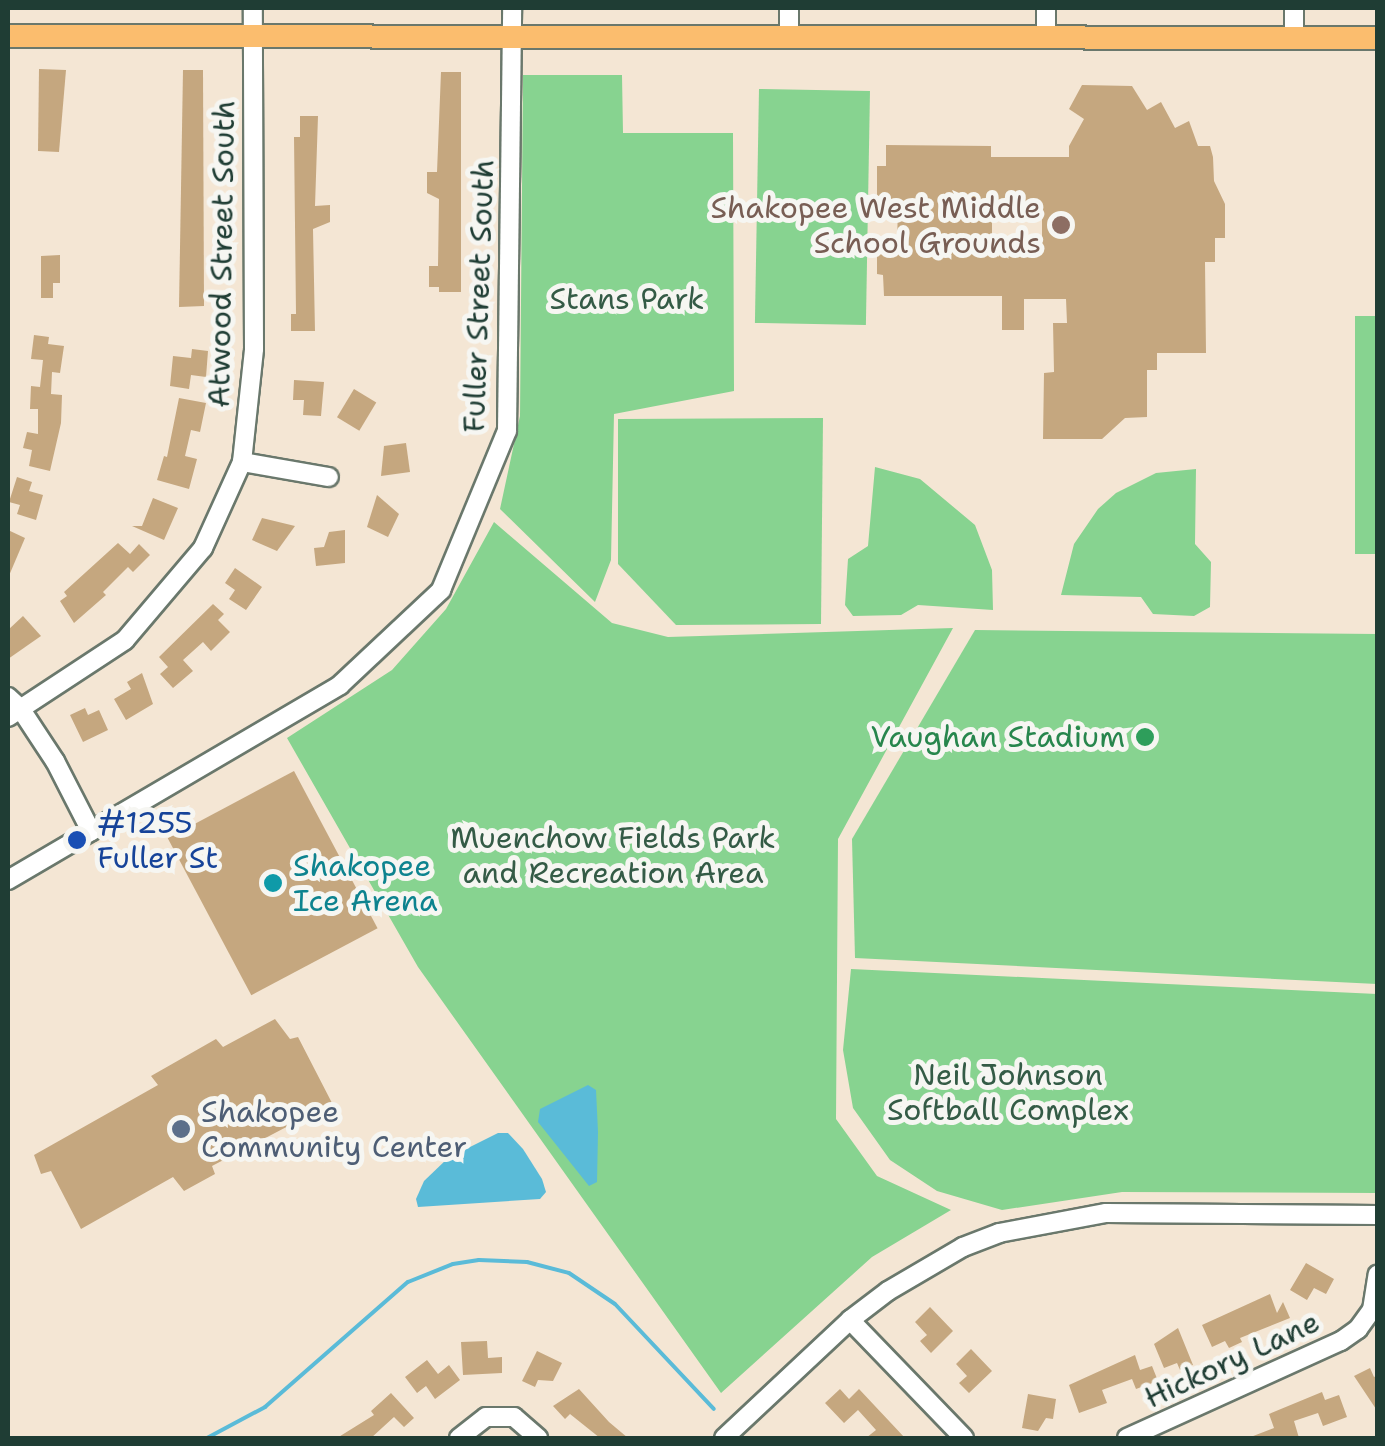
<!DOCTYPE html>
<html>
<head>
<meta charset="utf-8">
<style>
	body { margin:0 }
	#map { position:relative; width:1385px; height:1446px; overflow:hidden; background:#f4e6d4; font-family:"Shantell Sans",sans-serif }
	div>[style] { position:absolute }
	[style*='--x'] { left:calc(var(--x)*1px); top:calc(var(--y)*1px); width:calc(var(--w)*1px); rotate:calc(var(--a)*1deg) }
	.green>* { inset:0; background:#87d390; transform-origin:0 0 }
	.water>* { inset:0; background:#5abbd8 }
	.stream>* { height:4px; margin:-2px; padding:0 2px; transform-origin:2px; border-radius:2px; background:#5abbd8 }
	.building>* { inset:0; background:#c5a77f; transform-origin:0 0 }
	.roads { filter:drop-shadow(2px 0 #6a786c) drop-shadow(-2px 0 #6a786c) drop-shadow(0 2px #6a786c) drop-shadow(0 -2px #6a786c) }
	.minor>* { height:18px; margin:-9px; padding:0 9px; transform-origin:9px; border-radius:9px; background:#fff }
	.major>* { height:22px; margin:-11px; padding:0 11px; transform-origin:11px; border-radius:11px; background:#fbbd6e }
	.dots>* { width:28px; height:28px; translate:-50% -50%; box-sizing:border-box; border:5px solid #f6f6f2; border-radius:50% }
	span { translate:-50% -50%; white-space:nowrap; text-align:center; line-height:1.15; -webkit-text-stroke:10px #f6f6f2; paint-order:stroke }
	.education-label { font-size:30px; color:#785e54 }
	.right { translate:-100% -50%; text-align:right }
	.street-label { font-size:30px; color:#1f3d34 }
	.park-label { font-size:30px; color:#345b46 }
	.leisure-label { font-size:30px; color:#27864d }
	.transit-label { font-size:30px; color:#164399 }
	.left { translate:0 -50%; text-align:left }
	.culture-label { font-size:30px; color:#0d838f }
	.service-label { font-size:30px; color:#4e5e75 }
	.frame { position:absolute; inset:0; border:10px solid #1f3d34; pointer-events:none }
</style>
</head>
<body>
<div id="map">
	<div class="green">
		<div style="clip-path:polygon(523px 75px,622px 75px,623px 133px,733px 133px,734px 391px,614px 414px,611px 560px,595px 602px,500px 509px,520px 416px)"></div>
		<div style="left:759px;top:89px;width:111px;height:234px;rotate:1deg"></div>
		<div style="left:1355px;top:316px;width:22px;height:238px"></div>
		<div style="clip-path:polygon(823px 418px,821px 624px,676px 625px,618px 564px,618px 419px)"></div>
		<div style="clip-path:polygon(875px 467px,920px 479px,975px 525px,992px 570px,993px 610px,918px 605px,901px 615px,853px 616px,845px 605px,848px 559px,868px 546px)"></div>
		<div style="clip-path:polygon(1196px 469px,1195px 544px,1211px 562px,1210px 607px,1194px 616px,1153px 614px,1141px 597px,1061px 595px,1074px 544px,1098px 509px,1116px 493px,1156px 473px)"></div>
		<div style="clip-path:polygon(494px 522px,612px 623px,668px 637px,953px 628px,838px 839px,836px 1119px,877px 1176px,951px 1210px,872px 1257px,721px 1393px,418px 967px,287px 738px,392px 670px,446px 609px)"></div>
		<div style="clip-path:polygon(975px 630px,1377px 634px,1377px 984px,855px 958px,852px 839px)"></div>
		<div style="clip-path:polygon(851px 969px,1377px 994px,1377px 1193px,1122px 1192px,1002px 1210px,937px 1191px,890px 1160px,853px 1108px,843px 1050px)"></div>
	</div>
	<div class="water">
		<div style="clip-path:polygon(588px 1085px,596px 1090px,598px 1132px,597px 1182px,589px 1186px,538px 1122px,540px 1109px)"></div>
		<div style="clip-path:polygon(498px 1133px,508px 1133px,523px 1149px,542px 1179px,546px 1192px,540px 1199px,418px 1207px,416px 1199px,424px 1181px,448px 1158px)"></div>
	</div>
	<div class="stream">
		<div style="--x:207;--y:1438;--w:66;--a:-28.1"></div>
		<div style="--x:265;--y:1407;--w:190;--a:-41.2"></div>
		<div style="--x:408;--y:1282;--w:48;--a:-21.8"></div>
		<div style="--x:453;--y:1264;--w:26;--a:-9"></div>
		<div style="--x:479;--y:1260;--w:48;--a:2.4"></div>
		<div style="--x:527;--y:1262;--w:43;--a:14.7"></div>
		<div style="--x:569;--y:1273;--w:55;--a:34"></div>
		<div style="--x:615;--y:1304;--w:144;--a:46.7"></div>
	</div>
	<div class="building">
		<div style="clip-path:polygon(39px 69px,66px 70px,59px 152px,38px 151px)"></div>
		<div style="clip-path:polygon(183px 70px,203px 70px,204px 306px,179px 307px)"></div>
		<div style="clip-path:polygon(441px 72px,461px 72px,461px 292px,439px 292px,439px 287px,429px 287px,429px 266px,438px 266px,439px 199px,427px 193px,427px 172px,437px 172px)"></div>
		<div style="clip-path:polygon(evenodd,1082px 85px,1132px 86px,1147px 110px,1161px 102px,1175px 128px,1189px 121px,1198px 146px,1210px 146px,1213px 157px,1214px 181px,1225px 204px,1225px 238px,1215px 238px,1215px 262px,1205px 262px,1206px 353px,1157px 353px,1157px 370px,1147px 370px,1147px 417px,1125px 418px,1102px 439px,1043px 439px,1044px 373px,1054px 372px,1053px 323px,1067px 323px,1066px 299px,1024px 299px,1024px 330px,1002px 330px,1002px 296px,884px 296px,883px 275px,877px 274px,877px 248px,897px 248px,898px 200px,877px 199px,877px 166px,886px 166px,886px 145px,991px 146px,991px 157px,1069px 157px,1069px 146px,1084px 119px,1069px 109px,1082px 85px,992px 210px,1042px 210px,1042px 246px,992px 246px,992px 210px)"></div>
		<div style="clip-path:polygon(300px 116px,318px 116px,315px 206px,330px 205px,330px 222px,313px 229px,315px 331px,291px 331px,291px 314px,296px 314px,294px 137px,300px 137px)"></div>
		<div style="clip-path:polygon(60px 255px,60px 283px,53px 283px,53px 298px,41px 298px,41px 256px)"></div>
		<div style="clip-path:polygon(34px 335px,49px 337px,48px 344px,64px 346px,60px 373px,52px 372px,51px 394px,62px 395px,61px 423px,50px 471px,29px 466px,32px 450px,23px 448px,27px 432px,38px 434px,38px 409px,30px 409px,31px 386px,40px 387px,43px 360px,31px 359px)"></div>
		<div style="clip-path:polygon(192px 349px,208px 351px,206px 377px,191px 375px,189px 389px,170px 386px,173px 356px,191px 358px)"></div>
		<div style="clip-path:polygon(294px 380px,324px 382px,321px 416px,303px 415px,304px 400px,293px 400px)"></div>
		<div style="left:354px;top:389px;width:26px;height:33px;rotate:31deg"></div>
		<div style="clip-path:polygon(179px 398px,206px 403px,200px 432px,191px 430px,185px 456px,197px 459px,189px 489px,157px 480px,164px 456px,167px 457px)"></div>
		<div style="clip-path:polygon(406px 443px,410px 472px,381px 476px,384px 446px)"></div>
		<div style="clip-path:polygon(17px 477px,32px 482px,29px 491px,43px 495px,36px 520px,17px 514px,20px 505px,9px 502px)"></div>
		<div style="clip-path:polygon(377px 495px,399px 514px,388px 537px,367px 527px)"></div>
		<div style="clip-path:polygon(153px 498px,178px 508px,164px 540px,132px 526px,142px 526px)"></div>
		<div style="clip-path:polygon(262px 518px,295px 526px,277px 551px,252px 540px)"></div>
		<div style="clip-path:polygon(8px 530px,25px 538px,8px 578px)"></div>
		<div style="clip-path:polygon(345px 530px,345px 563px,316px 566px,314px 548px,324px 547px,329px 532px)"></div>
		<div style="clip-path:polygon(118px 543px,130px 554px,139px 544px,150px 555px,133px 572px,128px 567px,103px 592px,106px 595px,74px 623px,60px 601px,67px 596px,64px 592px)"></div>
		<div style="clip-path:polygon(235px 568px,262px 587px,246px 610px,229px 599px,235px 590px,225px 583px)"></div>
		<div style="clip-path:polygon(213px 604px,224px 614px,218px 620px,230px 632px,211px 651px,203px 642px,183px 660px,193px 671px,173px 688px,160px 674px,168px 667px,159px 657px)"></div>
		<div style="clip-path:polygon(23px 616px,41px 636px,8px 659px,8px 630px)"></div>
		<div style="clip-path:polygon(142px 673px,153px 704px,126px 720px,114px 699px,131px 689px,127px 682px)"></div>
		<div style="clip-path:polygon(85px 708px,88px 715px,99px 710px,108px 730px,83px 742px,70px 715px)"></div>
		<div style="left:294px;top:771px;width:178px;height:143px;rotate:62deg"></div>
		<div style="clip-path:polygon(275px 1019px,290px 1039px,298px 1037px,332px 1103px,212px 1166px,215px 1174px,184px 1191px,173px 1177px,81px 1229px,51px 1171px,41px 1174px,34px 1155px,158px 1085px,151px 1076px,216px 1039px,223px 1047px)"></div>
		<div style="clip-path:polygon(1306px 1263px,1334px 1279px,1326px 1294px,1314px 1288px,1307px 1300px,1290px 1290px)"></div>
		<div style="clip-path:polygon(1270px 1294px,1277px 1313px,1283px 1302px,1290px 1318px,1240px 1338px,1242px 1342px,1229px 1348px,1225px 1341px,1212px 1347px,1202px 1325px)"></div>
		<div style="clip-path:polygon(930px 1307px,953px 1331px,931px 1353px,920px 1341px,927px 1335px,915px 1322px)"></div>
		<div style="clip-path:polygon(1178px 1328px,1193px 1365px,1180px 1370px,1177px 1363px,1164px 1368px,1154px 1344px)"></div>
		<div style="clip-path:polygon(487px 1341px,488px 1358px,502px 1357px,502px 1373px,463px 1375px,461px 1342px)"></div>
		<div style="clip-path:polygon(971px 1349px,992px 1371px,969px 1393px,959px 1383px,967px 1376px,956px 1364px)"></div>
		<div style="clip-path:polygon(537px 1351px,562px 1363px,553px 1381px,538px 1380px,535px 1387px,522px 1381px)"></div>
		<div style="clip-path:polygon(1135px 1355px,1140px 1370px,1152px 1366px,1158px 1381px,1136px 1389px,1132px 1379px,1102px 1390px,1107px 1403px,1079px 1413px,1069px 1385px)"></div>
		<div style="clip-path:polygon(427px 1360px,438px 1374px,449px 1365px,460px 1380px,435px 1399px,426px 1386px,417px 1393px,405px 1377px)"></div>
		<div style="clip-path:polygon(1370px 1368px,1374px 1377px,1378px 1375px,1378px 1412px,1354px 1376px)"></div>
		<div style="clip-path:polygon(579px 1389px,609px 1422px,628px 1438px,600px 1438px,570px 1414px,565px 1419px,553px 1406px)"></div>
		<div style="clip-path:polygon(840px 1389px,849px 1399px,859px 1389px,905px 1438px,866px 1438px,876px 1430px,858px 1410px,844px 1423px,825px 1403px)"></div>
		<div style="clip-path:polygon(1322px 1392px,1325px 1400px,1339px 1395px,1347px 1417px,1323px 1426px,1318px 1413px,1294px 1421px,1299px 1438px,1248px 1438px,1274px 1428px,1269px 1414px)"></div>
		<div style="clip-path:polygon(391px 1393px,414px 1418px,404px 1427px,394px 1417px,371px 1438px,337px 1438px,374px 1415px,371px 1411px)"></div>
		<div style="clip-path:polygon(1028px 1394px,1056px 1399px,1053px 1419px,1046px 1418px,1038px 1431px,1022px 1428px)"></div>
	</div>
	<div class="roads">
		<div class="minor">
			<div style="--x:1046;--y:8;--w:30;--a:90"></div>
			<div style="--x:789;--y:36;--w:28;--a:-90"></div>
			<div style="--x:1294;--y:37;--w:29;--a:-90"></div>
			<div style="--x:242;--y:462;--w:88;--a:9.8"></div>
			<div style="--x:8;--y:697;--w:16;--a:43"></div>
			<div style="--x:20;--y:708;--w:64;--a:56.6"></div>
			<div style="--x:55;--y:761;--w:79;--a:62.8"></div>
			<div style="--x:8;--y:717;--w:140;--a:-33.3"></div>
			<div style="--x:125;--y:640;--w:121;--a:-49.7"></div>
			<div style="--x:203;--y:548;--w:94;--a:-65.6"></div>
			<div style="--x:242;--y:462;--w:114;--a:-83.9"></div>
			<div style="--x:254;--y:349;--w:341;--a:-90.2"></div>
			<div style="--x:8;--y:880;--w:385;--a:-30.4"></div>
			<div style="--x:340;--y:685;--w:139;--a:-43.2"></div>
			<div style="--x:441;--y:590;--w:172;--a:-67.5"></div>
			<div style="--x:507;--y:431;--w:423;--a:-89.3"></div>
			<div style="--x:850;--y:1320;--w:164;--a:46"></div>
			<div style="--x:459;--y:1438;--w:34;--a:-38"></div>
			<div style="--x:486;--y:1417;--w:28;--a:0"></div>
			<div style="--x:514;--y:1417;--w:32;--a:41"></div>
			<div style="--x:724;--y:1438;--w:173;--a:-43.1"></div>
			<div style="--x:850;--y:1320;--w:48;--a:-37.3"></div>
			<div style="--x:888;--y:1291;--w:87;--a:-30.4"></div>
			<div style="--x:963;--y:1247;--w:39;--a:-21"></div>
			<div style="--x:999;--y:1233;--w:109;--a:-10.6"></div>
			<div style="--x:1106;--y:1213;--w:272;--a:0.4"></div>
			<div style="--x:1127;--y:1438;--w:235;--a:-24.4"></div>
			<div style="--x:1341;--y:1341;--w:21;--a:-35"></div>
			<div style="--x:1358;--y:1329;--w:24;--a:-54"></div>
			<div style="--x:1372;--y:1310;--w:36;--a:-81"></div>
		</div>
		<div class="major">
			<div style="--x:8;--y:36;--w:1370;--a:0.08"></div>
		</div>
	</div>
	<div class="dots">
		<div style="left:1061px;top:225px;background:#8d6e63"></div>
		<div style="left:1145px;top:737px;background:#2e9e5b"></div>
		<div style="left:77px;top:840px;background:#1a4fb4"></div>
		<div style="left:273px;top:883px;background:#0f9aa8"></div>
		<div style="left:181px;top:1129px;background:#5c6f8a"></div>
	</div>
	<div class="education-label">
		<span class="right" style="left:1041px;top:225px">Shakopee West Middle<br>School Grounds</span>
	</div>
	<div class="street-label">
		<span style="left:222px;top:254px;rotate:-89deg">Atwood Street South</span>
		<span style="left:479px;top:296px;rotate:-88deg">Fuller Street South</span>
		<span style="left:1232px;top:1360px;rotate:-25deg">Hickory Lane</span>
	</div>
	<div class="park-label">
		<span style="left:627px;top:299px">Stans Park</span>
		<span style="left:613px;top:855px">Muenchow Fields Park<br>and Recreation Area</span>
		<span style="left:1008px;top:1092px">Neil Johnson<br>Softball Complex</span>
	</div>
	<div class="leisure-label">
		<span class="right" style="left:1125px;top:737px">Vaughan Stadium</span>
	</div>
	<div class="transit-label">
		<span class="left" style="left:97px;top:840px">#1255<br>Fuller St</span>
	</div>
	<div class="culture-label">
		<span class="left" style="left:293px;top:883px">Shakopee<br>Ice Arena</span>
	</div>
	<div class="service-label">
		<span class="left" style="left:201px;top:1129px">Shakopee<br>Community Center</span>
	</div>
	<div class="frame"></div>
</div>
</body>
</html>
